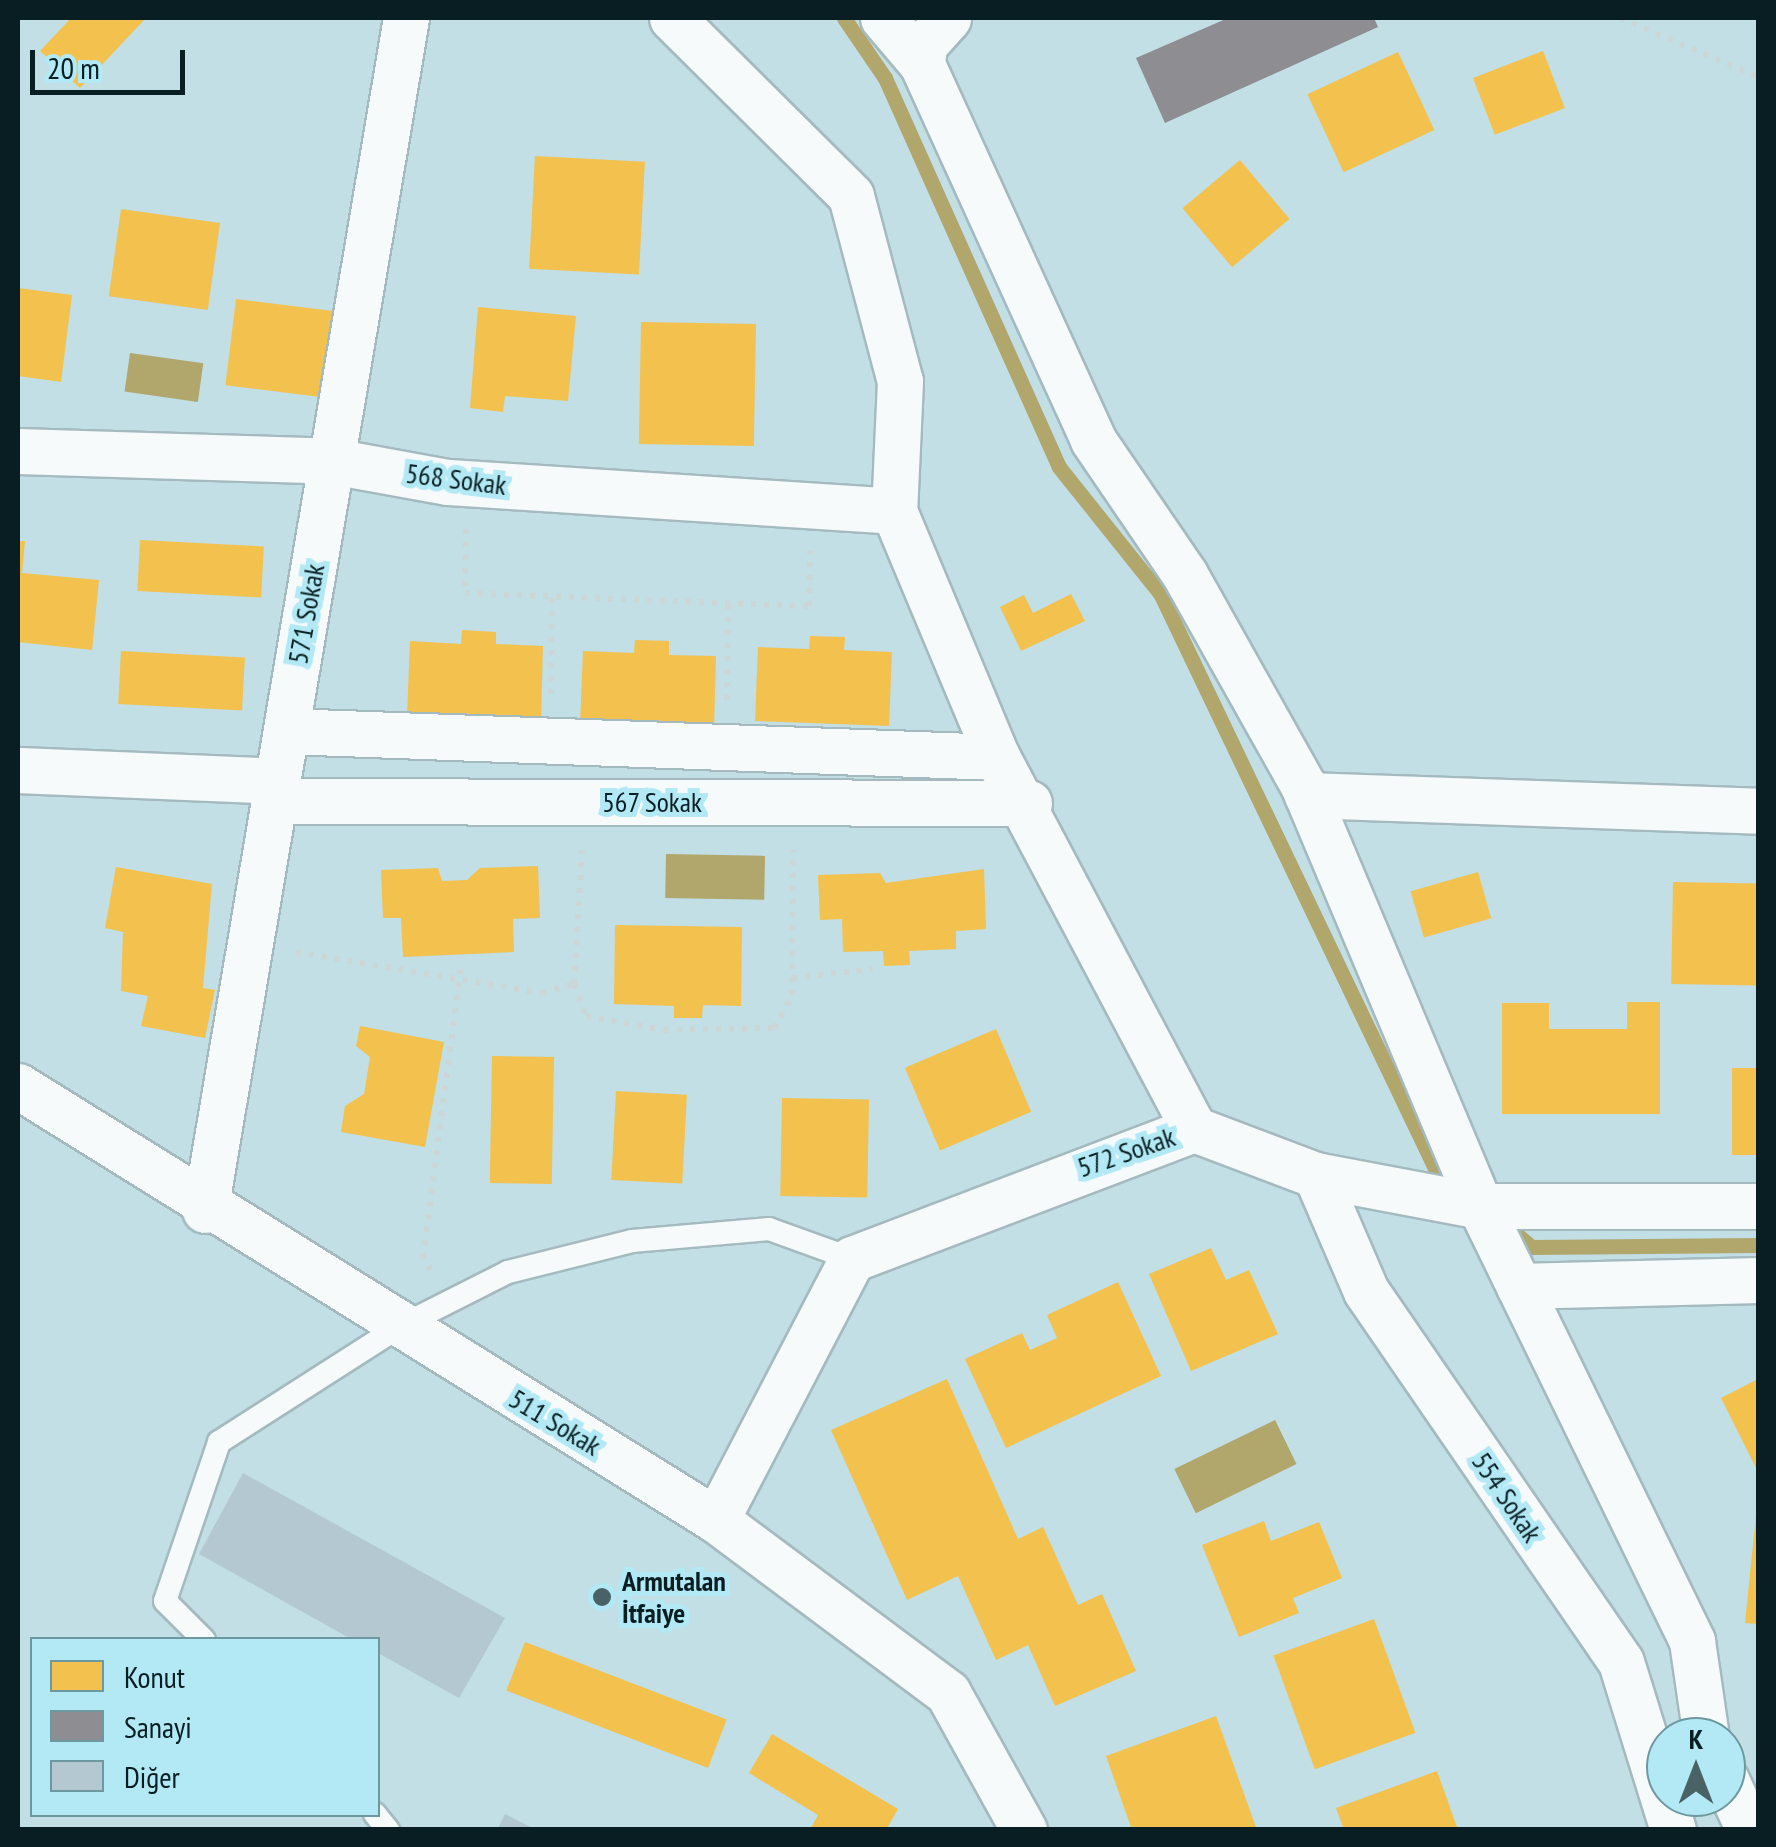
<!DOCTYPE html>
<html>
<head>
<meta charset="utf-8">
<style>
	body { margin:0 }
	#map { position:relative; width:1776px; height:1847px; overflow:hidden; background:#c1dfe5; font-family:"PT Sans Narrow",sans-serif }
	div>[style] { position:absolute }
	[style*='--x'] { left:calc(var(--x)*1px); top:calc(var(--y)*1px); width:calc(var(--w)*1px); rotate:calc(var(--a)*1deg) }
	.water>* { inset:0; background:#b1a66b; transform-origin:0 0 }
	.homes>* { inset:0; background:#f2c14e; transform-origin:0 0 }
	.industry>* { inset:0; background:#8d8d92 }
	.stream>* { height:15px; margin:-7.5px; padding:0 7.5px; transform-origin:7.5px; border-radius:7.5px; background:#b1a66b }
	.building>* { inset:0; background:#b3c8d0 }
	.path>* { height:6px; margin-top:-3px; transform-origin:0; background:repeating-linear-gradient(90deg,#ccd6d7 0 5px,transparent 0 13px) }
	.roads { filter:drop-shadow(2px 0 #a4babf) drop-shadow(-2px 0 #a4babf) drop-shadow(0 2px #a4babf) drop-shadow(0 -2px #a4babf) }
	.service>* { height:22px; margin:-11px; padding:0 11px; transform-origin:11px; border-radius:11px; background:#f6fafb }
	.minor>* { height:45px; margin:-22.5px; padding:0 22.5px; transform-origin:22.5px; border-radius:22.5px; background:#f6fafb }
	.dots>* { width:28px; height:28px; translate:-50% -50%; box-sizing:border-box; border:5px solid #b2e9f4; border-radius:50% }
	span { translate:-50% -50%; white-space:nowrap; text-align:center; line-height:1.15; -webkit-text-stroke:10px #b2e9f4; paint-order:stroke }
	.street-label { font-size:28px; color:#081e22 }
	.poi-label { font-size:28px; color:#081e22; font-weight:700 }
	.left { translate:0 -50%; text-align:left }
	.frame { position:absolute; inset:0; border:20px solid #081e22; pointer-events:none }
	.legend { position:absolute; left:30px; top:1637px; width:350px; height:180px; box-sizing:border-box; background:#b2e9f4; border:2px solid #6e98a0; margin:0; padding:12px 18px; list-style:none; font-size:30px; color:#081e22 }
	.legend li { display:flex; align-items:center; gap:20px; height:50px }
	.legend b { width:50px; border:2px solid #6e98a0 }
	.north { position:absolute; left:1646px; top:1717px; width:100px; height:100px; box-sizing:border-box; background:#b2e9f4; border:2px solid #6e98a0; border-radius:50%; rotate:0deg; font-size:28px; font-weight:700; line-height:40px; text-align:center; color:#081e22 }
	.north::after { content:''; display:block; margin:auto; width:35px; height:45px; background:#496266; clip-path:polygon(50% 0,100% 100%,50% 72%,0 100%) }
	.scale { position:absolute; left:30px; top:50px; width:155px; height:45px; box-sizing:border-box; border:5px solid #081e22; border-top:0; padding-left:12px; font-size:30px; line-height:35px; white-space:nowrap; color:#081e22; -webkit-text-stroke:8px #b2e9f4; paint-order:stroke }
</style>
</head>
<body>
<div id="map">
	<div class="water">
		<div style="left:130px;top:353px;width:74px;height:39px;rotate:8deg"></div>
		<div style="left:666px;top:854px;width:99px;height:44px;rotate:1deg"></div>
		<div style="left:1275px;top:1420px;width:49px;height:112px;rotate:64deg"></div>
	</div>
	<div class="homes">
		<div style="clip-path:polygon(71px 18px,146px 18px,80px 88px,40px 51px)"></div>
		<div style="left:1543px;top:51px;width:61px;height:75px;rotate:69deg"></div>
		<div style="left:1398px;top:52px;width:86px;height:100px;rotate:65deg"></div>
		<div style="left:535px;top:156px;width:110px;height:113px;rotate:3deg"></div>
		<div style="left:1240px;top:160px;width:77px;height:75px;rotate:50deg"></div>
		<div style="left:121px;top:209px;width:100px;height:88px;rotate:8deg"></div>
		<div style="clip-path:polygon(18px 288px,72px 295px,61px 382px,18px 376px)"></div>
		<div style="left:236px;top:299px;width:100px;height:87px;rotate:7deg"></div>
		<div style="clip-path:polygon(478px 307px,576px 316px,568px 401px,505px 396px,503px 412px,470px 408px)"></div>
		<div style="left:641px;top:322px;width:115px;height:122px;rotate:1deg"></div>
		<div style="left:140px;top:540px;width:124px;height:51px;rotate:3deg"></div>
		<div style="clip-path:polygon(18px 541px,25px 541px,22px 573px,99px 580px,92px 650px,18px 642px)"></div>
		<div style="clip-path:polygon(1071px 594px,1085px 621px,1021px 651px,1000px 607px,1024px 595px,1033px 613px)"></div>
		<div style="clip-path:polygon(462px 630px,496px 632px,496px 644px,543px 646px,541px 720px,407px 715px,410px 641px,461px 644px)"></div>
		<div style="clip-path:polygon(810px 636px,845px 637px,844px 650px,892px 652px,889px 726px,755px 721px,758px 647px,809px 649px)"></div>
		<div style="clip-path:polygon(635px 640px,669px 641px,669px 655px,716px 656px,714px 729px,580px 725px,583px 651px,634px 653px)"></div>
		<div style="left:121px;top:651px;width:124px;height:53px;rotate:3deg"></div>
		<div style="clip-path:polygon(538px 866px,540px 918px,513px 919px,514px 952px,403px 957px,401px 918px,383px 918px,381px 870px,438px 868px,442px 881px,467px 880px,480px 868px)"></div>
		<div style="clip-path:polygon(116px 867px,212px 884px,203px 988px,215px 990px,205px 1038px,141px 1026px,148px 996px,121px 991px,123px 932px,105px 928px)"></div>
		<div style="clip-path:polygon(984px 869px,986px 929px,956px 931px,956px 949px,909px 951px,910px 965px,884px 966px,883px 951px,843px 952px,842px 919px,820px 920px,818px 875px,880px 873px,886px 883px)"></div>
		<div style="left:1478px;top:872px;width:48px;height:70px;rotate:74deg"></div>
		<div style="left:1673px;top:882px;width:85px;height:102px;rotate:1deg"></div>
		<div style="clip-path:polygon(615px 925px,742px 927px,741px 1006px,703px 1005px,702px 1018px,674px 1018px,674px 1006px,614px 1004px)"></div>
		<div style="clip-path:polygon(1627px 1002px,1660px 1002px,1660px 1114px,1502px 1114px,1502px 1003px,1549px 1003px,1549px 1029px,1627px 1029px)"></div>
		<div style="clip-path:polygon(360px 1026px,444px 1042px,425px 1147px,341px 1132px,345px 1106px,364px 1094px,370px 1057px,356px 1046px)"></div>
		<div style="left:996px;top:1029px;width:90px;height:99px;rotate:67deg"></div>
		<div style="left:492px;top:1056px;width:62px;height:127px;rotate:1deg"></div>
		<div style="left:1732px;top:1068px;width:26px;height:87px"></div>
		<div style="left:616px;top:1091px;width:71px;height:89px;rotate:3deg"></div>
		<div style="left:782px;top:1098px;width:87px;height:98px;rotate:1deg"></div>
		<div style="clip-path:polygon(1211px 1248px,1226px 1280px,1249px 1270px,1278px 1334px,1191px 1371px,1149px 1274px)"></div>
		<div style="clip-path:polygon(1118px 1282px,1161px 1376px,1006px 1448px,965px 1359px,1022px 1333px,1030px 1350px,1057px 1338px,1047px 1315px)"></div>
		<div style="clip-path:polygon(947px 1379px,1018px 1539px,1043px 1527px,1078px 1605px,1102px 1594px,1136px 1671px,1055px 1706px,1028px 1645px,996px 1660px,958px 1576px,907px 1600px,831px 1430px)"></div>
		<div style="clip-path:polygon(1758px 1379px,1758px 1472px,1721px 1398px)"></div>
		<div style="clip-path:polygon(1756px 1516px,1758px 1517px,1758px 1624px,1745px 1623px)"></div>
		<div style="clip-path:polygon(1264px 1521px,1271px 1541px,1319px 1522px,1342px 1578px,1293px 1598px,1299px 1613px,1239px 1637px,1202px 1545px)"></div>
		<div style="left:1374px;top:1619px;width:121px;height:107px;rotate:70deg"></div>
		<div style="left:525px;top:1642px;width:216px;height:52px;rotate:21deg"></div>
		<div style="clip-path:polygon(1216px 1716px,1257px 1830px,1132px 1830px,1106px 1756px)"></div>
		<div style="clip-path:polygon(772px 1734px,898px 1809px,886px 1830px,810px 1830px,818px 1815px,749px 1773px)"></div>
		<div style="clip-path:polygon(1437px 1771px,1458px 1830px,1344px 1830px,1336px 1808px)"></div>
	</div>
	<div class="industry">
		<div style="clip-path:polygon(1228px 18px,1374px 18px,1378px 27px,1165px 123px,1136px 58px)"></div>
	</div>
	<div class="stream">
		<div style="--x:844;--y:18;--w:73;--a:55.7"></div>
		<div style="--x:885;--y:78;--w:426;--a:65.9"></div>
		<div style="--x:1059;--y:467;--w:164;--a:51.4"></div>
		<div style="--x:1161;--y:595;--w:633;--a:64.45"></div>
		<div style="--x:1434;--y:1166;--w:30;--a:40"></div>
		<div style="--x:1506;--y:1225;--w:33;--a:41"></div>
		<div style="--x:1531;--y:1247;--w:227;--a:-0.5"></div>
	</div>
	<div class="building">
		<div style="clip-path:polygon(243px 1473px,505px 1618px,459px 1698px,378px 1653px,378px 1640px,353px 1640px,199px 1554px)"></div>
		<div style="clip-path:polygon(505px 1814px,536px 1830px,497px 1830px)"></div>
	</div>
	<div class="path">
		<div style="--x:1620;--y:18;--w:150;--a:23.1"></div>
		<div style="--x:466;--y:529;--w:64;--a:90.9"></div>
		<div style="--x:465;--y:593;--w:344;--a:2.2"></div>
		<div style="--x:809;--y:606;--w:55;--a:-89"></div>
		<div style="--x:551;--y:694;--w:97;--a:-89.4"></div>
		<div style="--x:727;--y:700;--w:97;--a:-89.4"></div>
		<div style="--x:296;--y:952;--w:249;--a:9.5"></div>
		<div style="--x:542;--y:993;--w:33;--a:-16"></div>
		<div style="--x:574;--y:984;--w:134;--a:-86.6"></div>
		<div style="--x:792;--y:978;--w:81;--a:-6.4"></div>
		<div style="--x:574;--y:984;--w:34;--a:69"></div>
		<div style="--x:586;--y:1016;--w:79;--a:10.2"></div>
		<div style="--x:664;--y:1030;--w:110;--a:-1"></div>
		<div style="--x:774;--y:1028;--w:38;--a:-61"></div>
		<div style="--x:792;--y:995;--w:145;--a:-89.6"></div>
		<div style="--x:431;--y:1270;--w:14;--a:-124"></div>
		<div style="--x:423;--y:1258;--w:294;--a:-82.6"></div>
	</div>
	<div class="roads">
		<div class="service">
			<div style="--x:204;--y:1640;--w:55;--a:-135"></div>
			<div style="--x:165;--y:1601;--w:168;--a:-71.2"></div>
			<div style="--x:219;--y:1442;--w:214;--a:-32.6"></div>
			<div style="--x:399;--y:1327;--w:122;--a:-26.8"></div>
			<div style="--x:508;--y:1272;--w:128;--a:-14"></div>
			<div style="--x:632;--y:1241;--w:138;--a:-5"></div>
			<div style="--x:769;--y:1229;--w:88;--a:19.9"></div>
			<div style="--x:375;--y:1814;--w:21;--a:51"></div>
		</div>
		<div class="minor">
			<div style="--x:672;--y:18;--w:252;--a:44.8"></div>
			<div style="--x:851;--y:196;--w:191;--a:75.2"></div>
			<div style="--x:900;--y:381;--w:130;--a:92.6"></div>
			<div style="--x:894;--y:511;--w:267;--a:67.3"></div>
			<div style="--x:997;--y:757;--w:421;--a:62.1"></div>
			<div style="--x:883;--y:18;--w:60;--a:49.7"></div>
			<div style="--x:922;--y:64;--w:413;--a:65.5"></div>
			<div style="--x:1093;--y:440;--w:163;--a:55.7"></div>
			<div style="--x:1185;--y:575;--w:241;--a:60.7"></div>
			<div style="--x:1303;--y:785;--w:457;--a:67.2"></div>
			<div style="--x:1480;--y:1206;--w:484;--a:64"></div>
			<div style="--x:1692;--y:1641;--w:97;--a:81.7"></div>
			<div style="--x:922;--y:64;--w:19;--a:-84"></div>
			<div style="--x:924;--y:45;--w:36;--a:-48"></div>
			<div style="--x:18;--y:451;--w:314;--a:1.8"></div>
			<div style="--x:332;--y:461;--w:118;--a:10.3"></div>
			<div style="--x:448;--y:482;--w:447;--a:3.7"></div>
			<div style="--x:286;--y:731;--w:711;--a:2.09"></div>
			<div style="--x:18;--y:770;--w:260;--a:2.4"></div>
			<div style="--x:1307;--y:795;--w:451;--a:2"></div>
			<div style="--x:274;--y:801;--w:755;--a:0.15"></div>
			<div style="--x:18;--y:1086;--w:822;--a:31.87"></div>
			<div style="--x:716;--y:1520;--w:289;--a:36.7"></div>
			<div style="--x:948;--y:1693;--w:157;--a:61"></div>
			<div style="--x:1316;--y:1175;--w:126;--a:66.7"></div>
			<div style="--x:1366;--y:1291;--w:450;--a:55.5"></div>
			<div style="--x:1621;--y:1662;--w:176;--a:72.8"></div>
			<div style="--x:205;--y:1210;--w:1209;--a:-80.43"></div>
			<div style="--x:1519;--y:1286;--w:239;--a:-1.4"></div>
			<div style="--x:716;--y:1520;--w:294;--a:-62.5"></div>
			<div style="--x:852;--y:1259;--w:366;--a:-20.8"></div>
			<div style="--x:1194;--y:1129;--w:130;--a:20.7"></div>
			<div style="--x:1316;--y:1175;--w:167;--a:10.7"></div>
			<div style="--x:1480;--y:1206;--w:278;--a:0"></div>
			<div style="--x:1726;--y:1780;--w:55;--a:65.3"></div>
		</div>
	</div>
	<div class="dots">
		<div style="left:602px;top:1597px;background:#496266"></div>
	</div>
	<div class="street-label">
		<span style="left:456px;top:479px;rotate:7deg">568 Sokak</span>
		<span style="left:306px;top:614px;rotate:-80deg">571 Sokak</span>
		<span style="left:652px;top:802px">567 Sokak</span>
		<span style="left:1126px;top:1152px;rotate:-19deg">572 Sokak</span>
		<span style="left:555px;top:1422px;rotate:31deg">511 Sokak</span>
		<span style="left:1507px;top:1497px;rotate:56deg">554 Sokak</span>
	</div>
	<div class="poi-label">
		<span class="left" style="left:622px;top:1597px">Armutalan<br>İtfaiye</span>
	</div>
	<div class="frame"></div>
	<ul class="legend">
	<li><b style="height:28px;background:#f2c14e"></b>Konut</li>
	<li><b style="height:28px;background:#8d8d92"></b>Sanayi</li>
	<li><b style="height:28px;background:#b3c8d0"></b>Diğer</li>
	</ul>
	<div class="north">K</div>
	<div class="scale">20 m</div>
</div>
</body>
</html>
